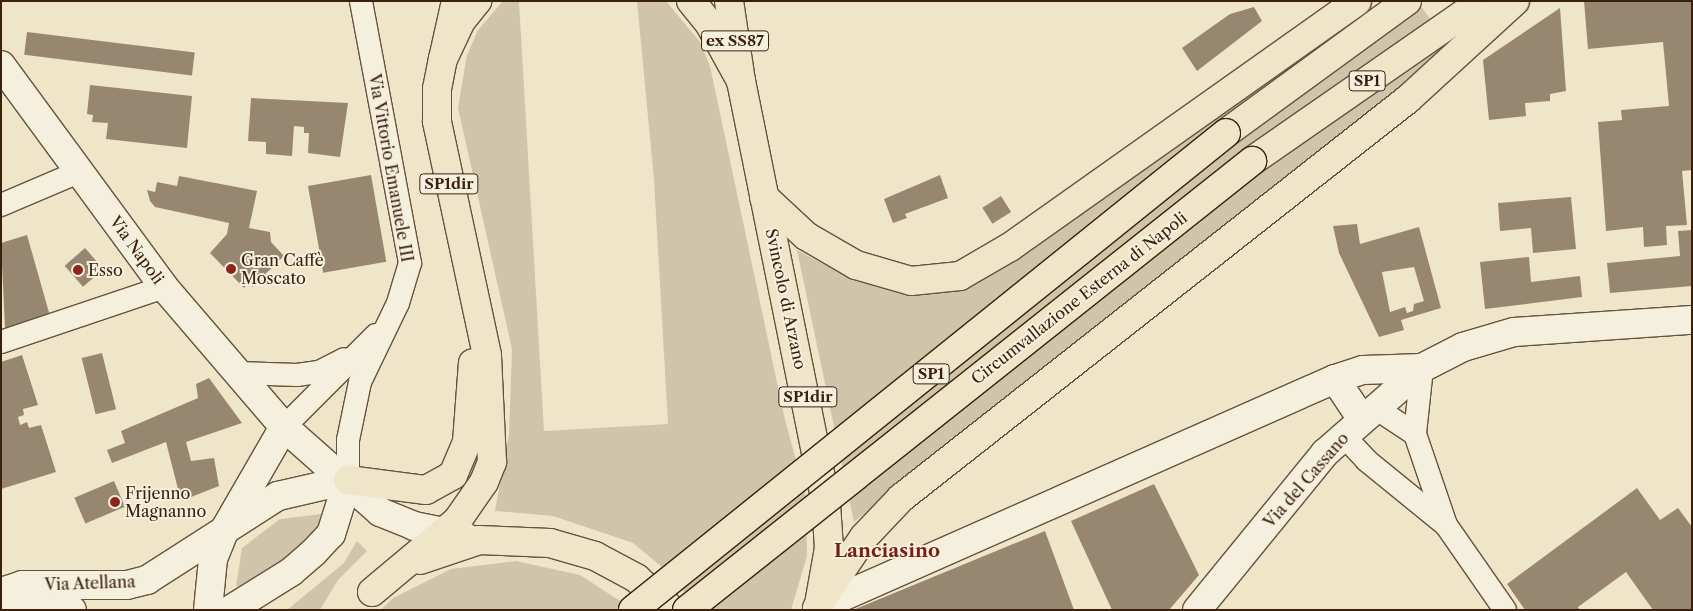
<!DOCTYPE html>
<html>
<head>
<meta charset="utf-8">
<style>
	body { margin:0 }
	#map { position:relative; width:1693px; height:611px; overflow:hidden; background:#efe6ca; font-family:"Libre Caslon Text",serif }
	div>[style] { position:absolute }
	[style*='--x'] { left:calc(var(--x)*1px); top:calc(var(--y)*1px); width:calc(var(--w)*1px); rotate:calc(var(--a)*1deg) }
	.green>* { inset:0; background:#d0c5aa }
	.building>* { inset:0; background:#988770; transform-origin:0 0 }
	.roads { filter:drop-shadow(1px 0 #67523d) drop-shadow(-1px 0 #67523d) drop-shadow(0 1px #67523d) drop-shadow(0 -1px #67523d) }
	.minor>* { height:22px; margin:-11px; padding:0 11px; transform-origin:11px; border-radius:11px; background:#f5efdd }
	.secondary>* { height:28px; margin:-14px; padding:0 14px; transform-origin:14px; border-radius:14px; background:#f5efdd }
	.primary>* { height:28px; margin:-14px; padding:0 14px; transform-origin:14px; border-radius:14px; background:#efe6ca }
	.trunk>* { height:28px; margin:-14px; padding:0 14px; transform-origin:14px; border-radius:14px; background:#efe6ca }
	.bridges { filter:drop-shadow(1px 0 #3a210e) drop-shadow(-1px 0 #3a210e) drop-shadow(0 1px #3a210e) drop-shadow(0 -1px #3a210e) }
	.trunk-bridge>* { height:28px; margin:-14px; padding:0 14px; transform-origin:14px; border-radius:14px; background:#efe6ca }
	.dots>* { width:14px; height:14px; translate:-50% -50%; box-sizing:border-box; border:2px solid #f5efdd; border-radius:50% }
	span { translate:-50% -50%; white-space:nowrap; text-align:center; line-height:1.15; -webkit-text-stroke:4px #f5efdd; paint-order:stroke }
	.shield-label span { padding:1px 4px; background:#f5efdd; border:1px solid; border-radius:4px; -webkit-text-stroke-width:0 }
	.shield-label { font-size:15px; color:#3a210e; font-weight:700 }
	.street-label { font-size:16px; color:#3a210e }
	.poi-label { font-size:16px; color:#3a210e }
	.left { translate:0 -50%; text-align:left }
	.quarter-label { font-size:19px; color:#7a1f14; font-weight:700 }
	.frame { position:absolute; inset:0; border:2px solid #3a210e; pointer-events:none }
</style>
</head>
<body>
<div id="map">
	<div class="green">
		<div style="clip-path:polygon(503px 1px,519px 1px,544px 431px,668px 424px,654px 180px,637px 1px,666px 1px,700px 42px,710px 66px,785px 420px,806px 496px,807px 556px,791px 610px,700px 610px,663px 568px,633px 543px,553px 516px,495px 511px,509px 434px,512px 349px,458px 108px,467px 55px,478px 30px)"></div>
		<div style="clip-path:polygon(1387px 1px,1417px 1px,1451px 47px,854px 522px,797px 250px,855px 281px,907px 292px,954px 291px)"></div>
		<div style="clip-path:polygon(321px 514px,320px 525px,293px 554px,243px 587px,236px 586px,242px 548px,280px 519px)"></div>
		<div style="clip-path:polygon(357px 541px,367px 551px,338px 580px,320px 610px,287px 610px,344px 563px)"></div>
		<div style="clip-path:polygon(516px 561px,580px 575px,634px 610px,381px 610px,393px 598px,451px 569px)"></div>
	</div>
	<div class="building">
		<div style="clip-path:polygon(1584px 1px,1692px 1px,1692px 170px,1682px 171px,1687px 225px,1666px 226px,1667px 245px,1644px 247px,1643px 227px,1606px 231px,1598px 122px,1622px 120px,1621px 110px,1669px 106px,1663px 42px,1588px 49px)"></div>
		<div style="clip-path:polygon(1254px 7px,1262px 21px,1197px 71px,1182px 48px,1230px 14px)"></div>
		<div style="clip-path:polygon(1560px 8px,1566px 91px,1550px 94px,1550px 101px,1525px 103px,1526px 116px,1489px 120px,1483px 60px)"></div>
		<div style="left:27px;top:32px;width:169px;height:23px;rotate:7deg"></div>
		<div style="clip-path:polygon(90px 85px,192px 96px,187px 148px,106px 139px,108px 123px,92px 122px,93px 115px,87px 114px)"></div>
		<div style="clip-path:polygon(251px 98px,348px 103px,340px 157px,308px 153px,309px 133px,304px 133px,304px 127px,294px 126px,292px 156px,266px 154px,266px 142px,248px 141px)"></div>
		<div style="left:371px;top:175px;width:88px;height:64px;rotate:80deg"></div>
		<div style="clip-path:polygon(940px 175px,948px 198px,905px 214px,907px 218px,893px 223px,884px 199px)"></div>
		<div style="clip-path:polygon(179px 176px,257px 191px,249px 228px,270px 232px,271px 242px,284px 256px,252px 287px,249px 282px,244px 288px,210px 253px,227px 234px,229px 223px,155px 207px,150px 201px,147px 190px,155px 192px,157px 182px,177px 186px)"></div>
		<div style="left:1001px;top:196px;width:19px;height:22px;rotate:58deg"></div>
		<div style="clip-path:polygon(1571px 197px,1576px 249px,1533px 253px,1531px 228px,1500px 231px,1498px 203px)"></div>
		<div style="clip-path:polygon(evenodd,1357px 224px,1360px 244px,1419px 227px,1441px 308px,1401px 320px,1404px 330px,1379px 337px,1339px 253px,1333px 226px,1357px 224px,1414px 267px,1424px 301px,1414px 304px,1413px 311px,1407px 313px,1405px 307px,1390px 312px,1382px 272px,1414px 267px)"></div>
		<div style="clip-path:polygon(1692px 230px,1692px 286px,1610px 293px,1607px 263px,1680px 256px,1678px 231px)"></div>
		<div style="clip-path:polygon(27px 235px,50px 316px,5px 328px,1px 243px)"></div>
		<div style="left:85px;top:248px;width:28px;height:27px;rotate:49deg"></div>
		<div style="clip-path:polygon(1529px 257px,1531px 282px,1580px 276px,1582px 297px,1485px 309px,1480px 262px)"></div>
		<div style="left:102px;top:353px;width:58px;height:21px;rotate:76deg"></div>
		<div style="clip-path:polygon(22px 355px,38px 405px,23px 409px,24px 415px,18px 417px,20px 425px,27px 422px,29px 428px,41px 425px,56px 472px,1px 489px,1px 362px)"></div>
		<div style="clip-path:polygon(209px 378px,242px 423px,186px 442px,191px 461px,214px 458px,219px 486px,181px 501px,166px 442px,112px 463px,107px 450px,125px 443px,121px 431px,198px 398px,196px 384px)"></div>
		<div style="left:114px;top:481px;width:28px;height:43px;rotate:67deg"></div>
		<div style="clip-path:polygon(1154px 484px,1199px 575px,1169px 610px,1112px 610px,1071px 521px)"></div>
		<div style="clip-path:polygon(1637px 488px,1660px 520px,1678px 508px,1692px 527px,1692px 610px,1653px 610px,1626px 572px,1578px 607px,1580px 610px,1525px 610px,1507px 584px)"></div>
		<div style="clip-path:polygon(1045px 531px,1074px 610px,853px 610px)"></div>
	</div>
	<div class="roads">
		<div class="minor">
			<div style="--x:1;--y:205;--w:87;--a:-23"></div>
			<div style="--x:1;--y:342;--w:172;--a:-18.6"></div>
			<div style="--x:1422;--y:368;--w:66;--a:96.1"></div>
			<div style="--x:1415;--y:434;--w:96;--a:71.2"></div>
			<div style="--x:239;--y:373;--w:58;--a:2"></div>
			<div style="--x:297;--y:375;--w:22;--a:-8"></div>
			<div style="--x:319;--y:372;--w:28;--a:-27"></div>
			<div style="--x:1374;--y:407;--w:49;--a:33.4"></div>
			<div style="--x:284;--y:427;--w:130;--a:-45"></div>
			<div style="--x:1343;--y:435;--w:34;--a:47"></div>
			<div style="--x:1366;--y:460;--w:103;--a:39.1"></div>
			<div style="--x:1446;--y:525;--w:103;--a:55.2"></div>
			<div style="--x:348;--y:480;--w:40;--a:-90"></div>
			<div style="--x:348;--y:440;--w:59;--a:-78.3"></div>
			<div style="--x:360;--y:382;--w:88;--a:-64.3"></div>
			<div style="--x:398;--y:303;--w:42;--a:-73.3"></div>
			<div style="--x:410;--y:263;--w:267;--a:-100.6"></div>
		</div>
		<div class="secondary">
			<div style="--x:1;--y:65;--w:275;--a:53.7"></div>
			<div style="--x:164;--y:287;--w:184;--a:49.4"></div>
			<div style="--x:284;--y:427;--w:128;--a:41.5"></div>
			<div style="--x:380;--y:512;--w:37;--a:22"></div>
			<div style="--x:414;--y:526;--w:51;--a:11.3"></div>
			<div style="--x:1335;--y:379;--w:47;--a:56.3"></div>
			<div style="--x:1;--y:592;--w:22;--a:-18"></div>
			<div style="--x:22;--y:585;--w:105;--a:0"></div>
			<div style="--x:127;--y:585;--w:21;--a:-14"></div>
			<div style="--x:147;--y:580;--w:156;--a:-32.7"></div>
			<div style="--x:278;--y:496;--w:72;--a:-12.9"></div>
			<div style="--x:1;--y:605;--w:71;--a:4"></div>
			<div style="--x:817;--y:608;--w:566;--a:-23.85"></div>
			<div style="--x:1335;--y:379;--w:29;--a:-18"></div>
			<div style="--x:1363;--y:370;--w:59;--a:-1.9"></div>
			<div style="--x:208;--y:610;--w:51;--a:-84.4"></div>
			<div style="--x:213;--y:559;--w:32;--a:-68"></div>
			<div style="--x:225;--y:529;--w:118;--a:-60"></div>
			<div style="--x:230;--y:610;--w:72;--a:-31.9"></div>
			<div style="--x:291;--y:572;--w:30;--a:-41"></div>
			<div style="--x:314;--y:552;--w:25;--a:-47"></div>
			<div style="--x:331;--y:534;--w:57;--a:-72.5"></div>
			<div style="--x:1197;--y:610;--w:203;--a:-50.8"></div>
			<div style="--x:1325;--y:453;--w:129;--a:-41.2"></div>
			<div style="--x:1422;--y:368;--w:46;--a:-27.1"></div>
			<div style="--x:1463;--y:347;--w:53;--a:-16.4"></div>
			<div style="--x:1514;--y:332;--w:178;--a:-3.9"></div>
		</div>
		<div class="primary">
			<div style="--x:691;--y:1;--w:28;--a:51"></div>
			<div style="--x:709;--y:23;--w:66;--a:61.1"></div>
			<div style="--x:741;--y:81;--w:431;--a:78.6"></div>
			<div style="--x:826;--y:504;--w:44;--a:86.1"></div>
			<div style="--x:829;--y:548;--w:57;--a:100.1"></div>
			<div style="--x:348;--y:480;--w:79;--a:7.3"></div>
			<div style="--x:426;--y:490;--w:31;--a:-29"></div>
			<div style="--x:453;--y:475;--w:36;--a:-67"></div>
			<div style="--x:467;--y:442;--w:79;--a:-85.7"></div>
			<div style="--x:420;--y:560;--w:62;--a:-18.7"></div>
			<div style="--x:479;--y:540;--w:71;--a:2.4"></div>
			<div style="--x:550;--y:543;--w:47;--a:16.1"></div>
			<div style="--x:595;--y:556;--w:47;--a:28.2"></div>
			<div style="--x:636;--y:578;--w:48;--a:41.6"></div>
			<div style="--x:372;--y:592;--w:111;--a:-39.9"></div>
			<div style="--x:457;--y:521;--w:47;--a:-55.3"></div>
			<div style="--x:484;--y:482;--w:22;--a:-68"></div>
			<div style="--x:492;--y:462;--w:107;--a:-92.7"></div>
			<div style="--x:487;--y:355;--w:239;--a:-102.1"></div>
			<div style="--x:437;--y:121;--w:32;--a:-90"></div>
			<div style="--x:437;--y:89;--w:31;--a:-79"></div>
			<div style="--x:443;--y:59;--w:42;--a:-64.7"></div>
			<div style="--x:461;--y:21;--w:26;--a:-51"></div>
		</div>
		<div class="trunk">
			<div style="--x:729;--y:1;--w:81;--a:81.5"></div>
			<div style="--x:443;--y:59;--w:59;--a:-77.4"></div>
			<div style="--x:1226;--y:133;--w:224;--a:-36.1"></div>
			<div style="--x:1252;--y:161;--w:280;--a:-34.8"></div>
			<div style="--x:764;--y:197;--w:57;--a:42.9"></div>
			<div style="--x:806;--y:236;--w:58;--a:30.1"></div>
			<div style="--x:856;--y:265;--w:57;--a:16.2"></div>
			<div style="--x:911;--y:281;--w:49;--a:-5.8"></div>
			<div style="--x:960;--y:276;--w:58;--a:-30.1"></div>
			<div style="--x:1010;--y:247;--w:425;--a:-35.3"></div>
			<div style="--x:822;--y:599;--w:75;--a:-55.9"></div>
			<div style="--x:864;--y:537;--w:54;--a:-46.5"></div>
			<div style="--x:901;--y:498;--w:645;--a:-38.2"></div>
			<div style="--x:1408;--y:99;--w:145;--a:-42.5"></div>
		</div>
	</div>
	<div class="bridges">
		<div class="trunk-bridge">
			<div style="--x:633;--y:610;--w:761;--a:-38.81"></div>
			<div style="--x:687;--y:610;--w:722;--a:-38.47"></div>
		</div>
	</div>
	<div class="dots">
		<div style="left:231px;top:269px;background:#8f2418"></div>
		<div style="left:78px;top:270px;background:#8f2418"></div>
		<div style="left:115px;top:502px;background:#8f2418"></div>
	</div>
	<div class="shield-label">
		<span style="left:735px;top:41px">ex SS87</span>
		<span style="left:1367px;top:81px">SP1</span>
		<span style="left:449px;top:184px">SP1dir</span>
		<span style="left:931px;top:374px">SP1</span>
		<span style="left:808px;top:397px">SP1dir</span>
	</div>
	<div class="street-label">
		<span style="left:391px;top:168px;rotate:80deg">Via Vittorio Emanuele III</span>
		<span style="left:137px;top:250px;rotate:54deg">Via Napoli</span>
		<span style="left:1079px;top:298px;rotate:-38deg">Circumvallazione Esterna di Napoli</span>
		<span style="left:786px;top:299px;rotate:78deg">Svincolo di Arzano</span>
		<span style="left:1306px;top:480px;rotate:-49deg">Via del Cassano</span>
		<span style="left:90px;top:583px;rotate:-2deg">Via Atellana</span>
	</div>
	<div class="poi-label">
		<span class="left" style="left:241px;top:269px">Gran Caffè<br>Moscato</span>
		<span class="left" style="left:88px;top:270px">Esso</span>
		<span class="left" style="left:125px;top:502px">Frijenno<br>Magnanno</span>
	</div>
	<div class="quarter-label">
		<span style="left:887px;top:551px">Lanciasino</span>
	</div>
	<div class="frame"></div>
</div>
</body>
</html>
